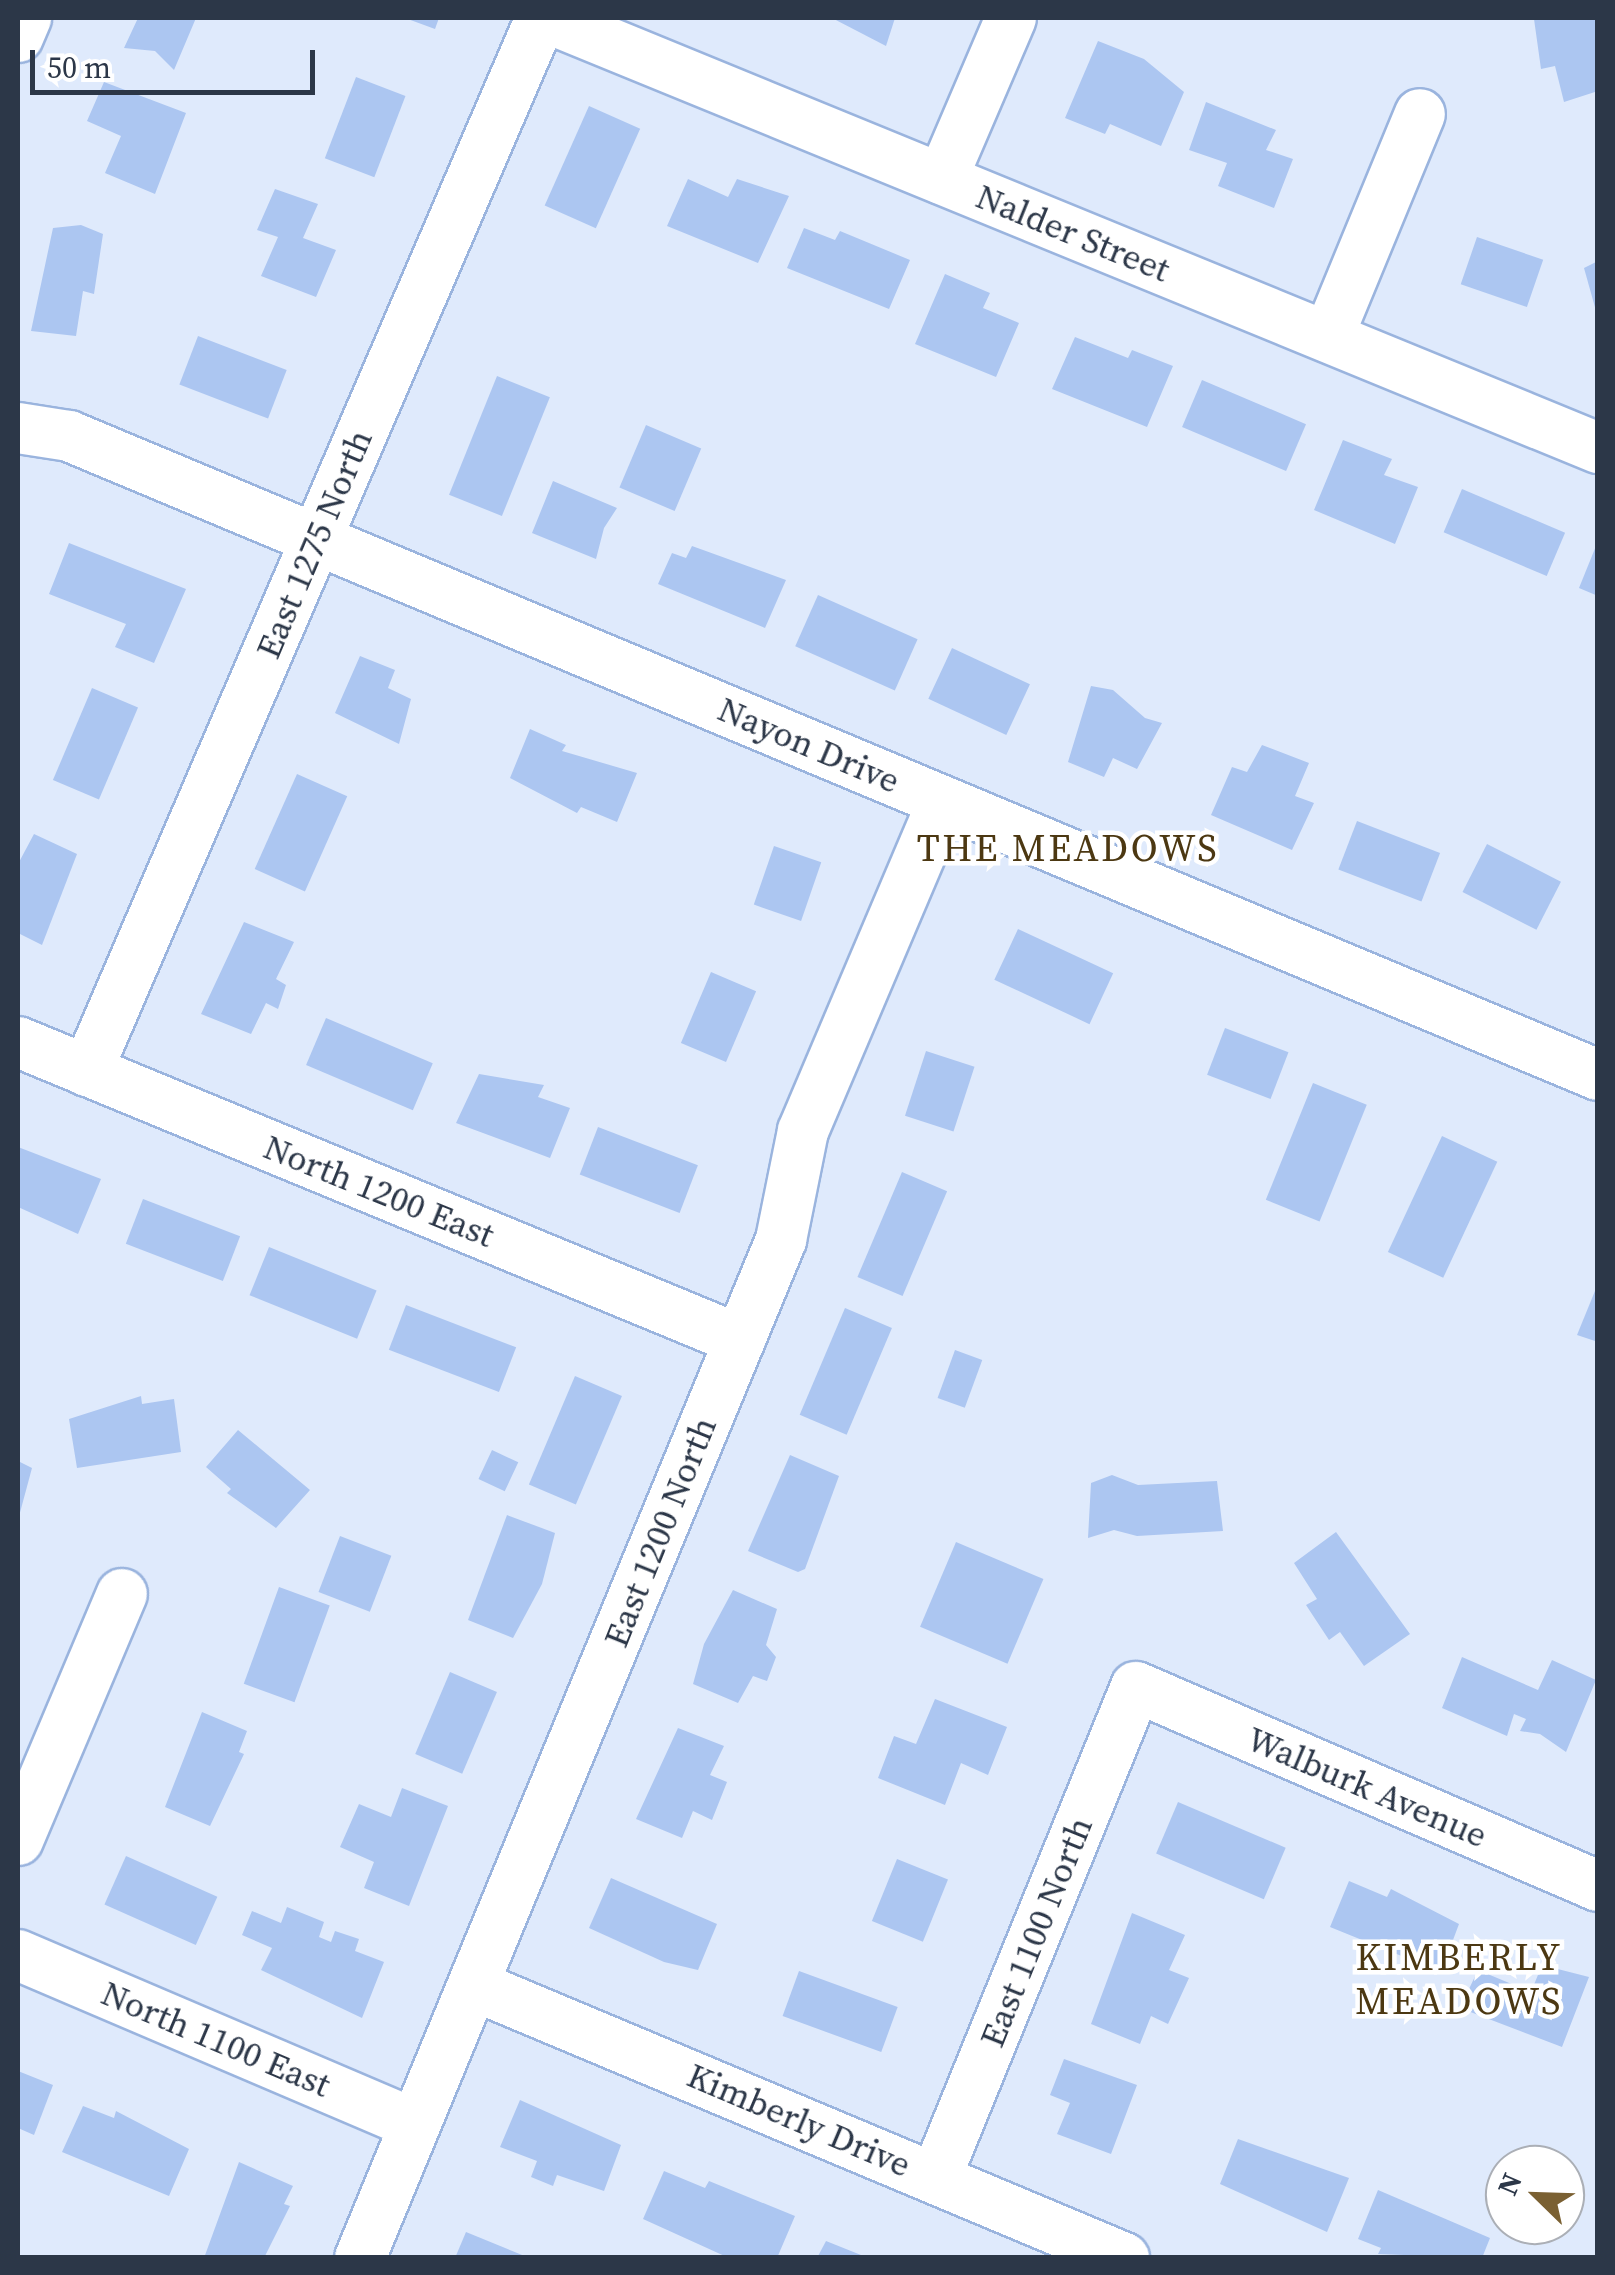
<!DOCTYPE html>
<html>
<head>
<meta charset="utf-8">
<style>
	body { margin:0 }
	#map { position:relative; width:1615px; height:2275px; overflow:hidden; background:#dfeafc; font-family:"Source Serif 4",serif }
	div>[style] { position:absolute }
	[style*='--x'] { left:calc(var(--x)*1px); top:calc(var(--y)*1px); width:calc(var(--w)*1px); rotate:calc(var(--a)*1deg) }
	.building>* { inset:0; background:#acc6f1; transform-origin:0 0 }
	.roads { filter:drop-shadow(2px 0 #9ab4de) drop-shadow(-2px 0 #9ab4de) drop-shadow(0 2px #9ab4de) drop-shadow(0 -2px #9ab4de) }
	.minor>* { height:50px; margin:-25px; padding:0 25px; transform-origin:25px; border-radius:25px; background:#fff }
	span { translate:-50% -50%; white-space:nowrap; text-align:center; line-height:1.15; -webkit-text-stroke:9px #fff; paint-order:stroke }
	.street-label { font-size:35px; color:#2c3748 }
	.neighbourhood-label { font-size:38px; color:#4c3812; letter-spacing:2.5px }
	.frame { position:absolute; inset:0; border:20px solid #2c3748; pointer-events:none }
	.north { position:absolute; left:1485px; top:2145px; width:100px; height:100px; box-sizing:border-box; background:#fff; border:2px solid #abafb6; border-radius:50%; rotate:293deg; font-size:28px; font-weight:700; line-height:40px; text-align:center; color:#2c3748 }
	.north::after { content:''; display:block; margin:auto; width:35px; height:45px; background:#7a6032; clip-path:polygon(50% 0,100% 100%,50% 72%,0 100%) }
	.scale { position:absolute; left:30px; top:50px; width:285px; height:45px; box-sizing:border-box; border:5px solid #2c3748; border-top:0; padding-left:12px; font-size:30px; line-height:35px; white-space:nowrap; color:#2c3748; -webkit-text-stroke:8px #fff; paint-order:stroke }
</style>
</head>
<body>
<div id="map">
	<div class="building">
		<div style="clip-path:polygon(138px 18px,196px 18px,174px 70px,155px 51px,124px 48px)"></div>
		<div style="clip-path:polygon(405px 18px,439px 18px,435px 29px)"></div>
		<div style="clip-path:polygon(832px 18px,895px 18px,886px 46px)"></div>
		<div style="clip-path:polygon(1598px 18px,1598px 91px,1564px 102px,1555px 66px,1541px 69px,1534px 19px)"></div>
		<div style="clip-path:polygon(1098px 41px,1144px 59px,1184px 92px,1161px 146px,1110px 124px,1105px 134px,1065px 118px)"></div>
		<div style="left:356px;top:77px;width:53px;height:87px;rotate:21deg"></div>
		<div style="clip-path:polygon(104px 82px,186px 113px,155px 194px,105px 173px,121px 136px,87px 121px)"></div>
		<div style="clip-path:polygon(1206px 102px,1276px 130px,1266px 150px,1293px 159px,1274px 208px,1218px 186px,1227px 163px,1189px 150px)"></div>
		<div style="left:589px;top:106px;width:56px;height:109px;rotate:24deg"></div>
		<div style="clip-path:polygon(688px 179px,728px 197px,737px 179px,789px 196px,758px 263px,667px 226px)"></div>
		<div style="clip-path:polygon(275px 189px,318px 204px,303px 238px,336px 250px,316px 297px,261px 276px,278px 237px,257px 230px)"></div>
		<div style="clip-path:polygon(81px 225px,103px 234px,94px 294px,83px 291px,76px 336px,31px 331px,53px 228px)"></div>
		<div style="clip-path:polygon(804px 228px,835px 240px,840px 231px,910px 260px,889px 309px,787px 268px)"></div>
		<div style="left:1477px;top:237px;width:70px;height:50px;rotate:19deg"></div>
		<div style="clip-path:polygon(1598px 261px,1598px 311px,1596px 311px,1584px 268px)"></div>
		<div style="clip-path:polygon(945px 274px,990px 293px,983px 308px,1019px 323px,996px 377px,915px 344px)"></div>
		<div style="left:198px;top:336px;width:95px;height:52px;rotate:21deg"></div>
		<div style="clip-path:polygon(1075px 337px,1128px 358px,1132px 350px,1173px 366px,1147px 427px,1052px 389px)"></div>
		<div style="left:497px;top:376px;width:57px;height:128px;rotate:22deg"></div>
		<div style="left:1202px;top:380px;width:113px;height:51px;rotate:23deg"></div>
		<div style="left:646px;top:425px;width:60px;height:68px;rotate:23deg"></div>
		<div style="clip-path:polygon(1343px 440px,1392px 459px,1384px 475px,1418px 487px,1395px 544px,1314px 510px)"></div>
		<div style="clip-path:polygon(553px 481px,617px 508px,604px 528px,596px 559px,532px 533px)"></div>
		<div style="left:1462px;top:489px;width:112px;height:47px;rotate:23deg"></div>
		<div style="clip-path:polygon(1598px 541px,1598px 596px,1579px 588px)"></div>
		<div style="clip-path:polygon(69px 543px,186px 589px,154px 663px,115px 647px,126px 624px,49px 594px)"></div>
		<div style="clip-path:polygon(692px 546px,786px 580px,765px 628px,658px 584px,672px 553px,686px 558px)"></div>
		<div style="left:818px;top:595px;width:109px;height:56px;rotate:24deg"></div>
		<div style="left:952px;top:648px;width:86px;height:56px;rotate:25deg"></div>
		<div style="clip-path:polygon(360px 656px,395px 670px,388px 688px,411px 699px,399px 744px,335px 713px)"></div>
		<div style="clip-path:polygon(1091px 686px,1113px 690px,1145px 718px,1162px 723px,1137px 769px,1113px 758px,1104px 777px,1068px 762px)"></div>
		<div style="left:92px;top:688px;width:50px;height:100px;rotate:23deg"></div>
		<div style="clip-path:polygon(530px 729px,566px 745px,562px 751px,637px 773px,617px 822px,581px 807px,577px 813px,510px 778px)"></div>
		<div style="clip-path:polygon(1262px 745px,1309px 763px,1295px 796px,1314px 803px,1292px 850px,1211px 815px,1232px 767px,1247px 772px)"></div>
		<div style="left:297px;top:774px;width:55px;height:104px;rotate:24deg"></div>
		<div style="left:1357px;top:821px;width:89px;height:52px;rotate:21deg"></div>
		<div style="clip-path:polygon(34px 834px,77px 854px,42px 945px,18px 933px,18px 864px)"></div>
		<div style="left:1487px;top:844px;width:83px;height:54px;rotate:27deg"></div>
		<div style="left:774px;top:846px;width:50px;height:62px;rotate:19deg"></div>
		<div style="clip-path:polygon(244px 922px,294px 942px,276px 979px,286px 985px,278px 1009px,266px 1003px,251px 1034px,201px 1014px)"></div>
		<div style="left:1018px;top:929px;width:105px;height:56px;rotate:25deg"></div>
		<div style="left:711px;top:972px;width:49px;height:77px;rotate:23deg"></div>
		<div style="left:326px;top:1018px;width:116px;height:51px;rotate:23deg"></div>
		<div style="left:1225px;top:1028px;width:68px;height:50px;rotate:21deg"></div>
		<div style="left:926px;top:1051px;width:51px;height:68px;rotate:18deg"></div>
		<div style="clip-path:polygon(479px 1074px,544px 1085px,538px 1097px,570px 1108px,550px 1158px,456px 1123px)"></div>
		<div style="left:1313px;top:1083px;width:58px;height:126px;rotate:22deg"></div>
		<div style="left:598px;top:1127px;width:107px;height:51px;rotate:21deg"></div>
		<div style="left:1442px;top:1136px;width:61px;height:128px;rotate:25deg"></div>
		<div style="clip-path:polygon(18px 1147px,101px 1179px,78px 1234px,18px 1207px)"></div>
		<div style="left:902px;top:1172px;width:49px;height:114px;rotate:23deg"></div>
		<div style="left:143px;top:1199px;width:104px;height:48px;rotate:21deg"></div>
		<div style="left:269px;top:1247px;width:116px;height:52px;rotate:22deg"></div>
		<div style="clip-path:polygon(1597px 1286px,1598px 1286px,1598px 1342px,1577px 1335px)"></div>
		<div style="left:406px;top:1305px;width:118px;height:48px;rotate:21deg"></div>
		<div style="left:845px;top:1308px;width:51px;height:116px;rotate:23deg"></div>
		<div style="left:955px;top:1350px;width:29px;height:51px;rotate:20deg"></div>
		<div style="left:575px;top:1376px;width:51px;height:118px;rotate:23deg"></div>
		<div style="clip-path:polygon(141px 1396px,142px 1404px,174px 1399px,181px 1452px,77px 1468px,69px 1419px)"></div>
		<div style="clip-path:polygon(238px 1430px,310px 1490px,276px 1528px,227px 1493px,231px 1489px,206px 1467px)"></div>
		<div style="left:492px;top:1450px;width:29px;height:32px;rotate:25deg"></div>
		<div style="clip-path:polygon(790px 1455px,839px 1476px,805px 1569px,798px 1572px,748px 1551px)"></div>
		<div style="clip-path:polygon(18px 1461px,32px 1468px,18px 1520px)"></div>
		<div style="clip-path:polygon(1112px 1475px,1138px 1485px,1217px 1481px,1223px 1531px,1137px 1536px,1114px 1530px,1088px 1538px,1091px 1483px)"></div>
		<div style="clip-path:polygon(507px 1515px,555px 1533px,542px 1584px,513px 1638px,468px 1620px)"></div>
		<div style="clip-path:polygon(1336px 1532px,1410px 1634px,1364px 1666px,1340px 1632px,1329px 1640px,1306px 1605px,1317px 1599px,1294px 1563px)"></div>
		<div style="left:340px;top:1536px;width:55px;height:60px;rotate:21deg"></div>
		<div style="left:956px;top:1542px;width:95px;height:92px;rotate:23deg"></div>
		<div style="left:279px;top:1587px;width:54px;height:103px;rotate:20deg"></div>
		<div style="clip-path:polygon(733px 1590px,777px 1609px,766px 1645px,776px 1657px,767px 1681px,753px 1676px,738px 1703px,693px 1684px,704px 1644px)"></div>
		<div style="clip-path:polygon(1462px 1657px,1538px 1690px,1552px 1660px,1596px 1680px,1566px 1752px,1540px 1734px,1520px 1731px,1526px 1719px,1514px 1714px,1507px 1736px,1442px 1708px)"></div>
		<div style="left:450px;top:1672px;width:51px;height:89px;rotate:23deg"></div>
		<div style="clip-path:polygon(935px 1699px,1007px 1727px,988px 1775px,961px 1763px,945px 1805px,878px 1778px,894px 1736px,916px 1744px)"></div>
		<div style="clip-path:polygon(202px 1712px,247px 1731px,239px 1752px,244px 1754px,210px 1826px,165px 1807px)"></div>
		<div style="clip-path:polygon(678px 1728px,724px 1746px,710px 1775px,727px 1782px,712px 1820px,693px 1811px,682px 1838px,636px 1819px)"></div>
		<div style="clip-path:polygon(402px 1788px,448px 1806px,409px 1906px,364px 1888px,374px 1862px,340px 1847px,359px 1804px,391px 1817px)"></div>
		<div style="left:1178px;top:1802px;width:117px;height:56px;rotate:23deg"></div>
		<div style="left:126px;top:1856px;width:100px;height:53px;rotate:24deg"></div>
		<div style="left:897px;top:1859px;width:55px;height:67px;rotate:22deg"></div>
		<div style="clip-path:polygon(611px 1878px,717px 1924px,698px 1970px,664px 1962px,589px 1928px)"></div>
		<div style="clip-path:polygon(1349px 1881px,1387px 1897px,1391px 1889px,1459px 1924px,1441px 1972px,1330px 1927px)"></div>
		<div style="clip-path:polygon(287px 1907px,324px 1922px,319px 1937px,331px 1942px,335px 1931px,359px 1939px,355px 1951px,384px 1962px,362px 2018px,261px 1970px,272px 1948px,242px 1935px,252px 1911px,281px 1923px)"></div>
		<div style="clip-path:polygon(1132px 1913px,1185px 1935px,1169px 1970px,1189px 1978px,1168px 2024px,1151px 2016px,1140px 2044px,1091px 2024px)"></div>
		<div style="clip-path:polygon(1542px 1965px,1589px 1977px,1562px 2047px,1460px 2008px,1478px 1970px,1531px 1992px)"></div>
		<div style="left:799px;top:1971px;width:105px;height:48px;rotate:20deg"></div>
		<div style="clip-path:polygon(1064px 2059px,1137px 2085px,1111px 2154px,1057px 2134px,1070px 2103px,1050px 2095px)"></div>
		<div style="clip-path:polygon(18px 2071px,53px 2085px,34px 2135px,18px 2128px)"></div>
		<div style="clip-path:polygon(520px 2100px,621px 2145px,604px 2191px,557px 2175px,553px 2186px,531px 2177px,537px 2161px,500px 2147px)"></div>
		<div style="clip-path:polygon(83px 2106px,114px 2118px,116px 2111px,189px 2149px,169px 2196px,62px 2152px)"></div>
		<div style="clip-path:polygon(1238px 2139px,1349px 2178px,1327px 2232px,1220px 2184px)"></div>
		<div style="clip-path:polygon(239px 2162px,293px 2186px,284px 2204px,290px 2206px,264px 2258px,204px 2258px)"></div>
		<div style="clip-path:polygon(664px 2171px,705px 2188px,709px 2181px,795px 2216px,777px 2258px,729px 2258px,643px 2219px)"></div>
		<div style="clip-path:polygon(1378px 2190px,1490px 2238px,1482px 2258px,1378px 2254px,1381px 2248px,1358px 2239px)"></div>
		<div style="clip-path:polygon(466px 2232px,527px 2257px,527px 2258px,455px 2258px)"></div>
		<div style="clip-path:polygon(826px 2241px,866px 2257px,866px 2258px,817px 2258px)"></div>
	</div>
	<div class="roads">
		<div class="minor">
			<div style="--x:548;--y:18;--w:1135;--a:22.27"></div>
			<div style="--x:18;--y:37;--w:21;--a:-67"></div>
			<div style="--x:942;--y:179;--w:175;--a:-66.8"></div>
			<div style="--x:1328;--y:337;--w:241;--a:-67.6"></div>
			<div style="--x:18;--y:428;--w:52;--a:8.9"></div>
			<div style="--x:69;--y:436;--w:1657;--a:22.68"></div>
			<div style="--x:18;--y:1042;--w:781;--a:22.43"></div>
			<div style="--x:87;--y:1071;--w:1147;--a:-66.68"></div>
			<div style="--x:18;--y:1840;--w:267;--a:-67.1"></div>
			<div style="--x:18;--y:1955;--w:431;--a:23.1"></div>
			<div style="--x:473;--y:1985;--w:706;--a:22.75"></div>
			<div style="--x:936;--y:2177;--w:529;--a:-67.8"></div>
			<div style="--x:1136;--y:1687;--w:503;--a:23.3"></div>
			<div style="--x:360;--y:2258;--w:1102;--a:-67.53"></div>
			<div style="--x:781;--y:1240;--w:111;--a:-78.6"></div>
			<div style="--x:803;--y:1131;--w:358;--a:-67"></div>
		</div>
	</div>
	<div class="street-label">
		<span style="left:1073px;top:233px;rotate:22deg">Nalder Street</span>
		<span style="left:314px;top:544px;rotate:-67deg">East 1275 North</span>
		<span style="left:809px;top:745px;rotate:23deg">Nayon Drive</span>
		<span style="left:379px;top:1191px;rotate:22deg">North 1200 East</span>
		<span style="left:660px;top:1532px;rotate:-68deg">East 1200 North</span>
		<span style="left:1367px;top:1787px;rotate:23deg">Walburk Avenue</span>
		<span style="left:1036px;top:1932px;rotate:-68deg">East 1100 North</span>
		<span style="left:216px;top:2039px;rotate:23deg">North 1100 East</span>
		<span style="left:799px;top:2120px;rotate:23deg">Kimberly Drive</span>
	</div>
	<div class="neighbourhood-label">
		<span style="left:1068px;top:849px">THE MEADOWS</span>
		<span style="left:1459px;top:1980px">KIMBERLY<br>MEADOWS</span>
	</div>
	<div class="frame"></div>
	<div class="north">N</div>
	<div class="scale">50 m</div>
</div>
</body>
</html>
